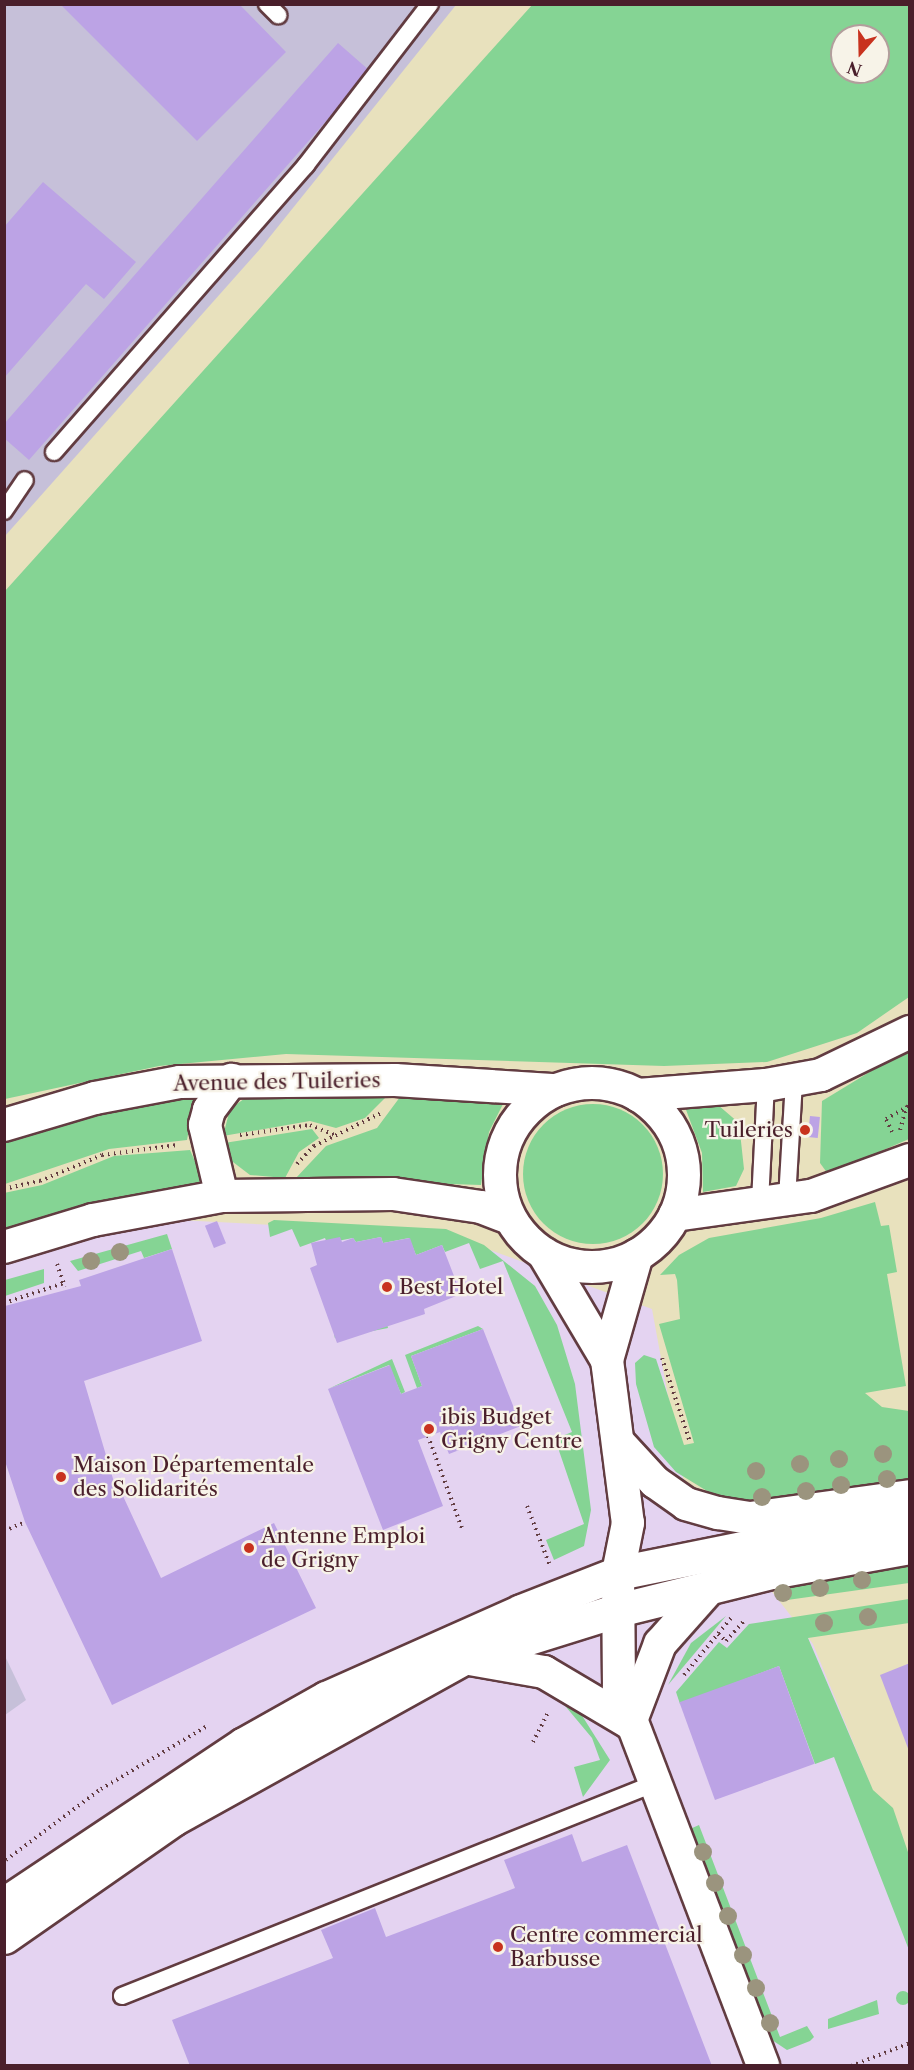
<!DOCTYPE html>
<html>
<head>
<meta charset="utf-8">
<style>
	body { margin:0 }
	#map { position:relative; width:914px; height:2070px; overflow:hidden; background:#e8e1bd; font-family:"Libre Caslon Text",serif }
	div>[style] { position:absolute }
	[style*='--x'] { left:calc(var(--x)*1px); top:calc(var(--y)*1px); width:calc(var(--w)*1px); rotate:calc(var(--a)*1deg) }
	.built>* { inset:0; background:#e4d3f1 }
	.industrial>* { inset:0; background:#c6c0d9 }
	.green>* { inset:0; background:#85d494; transform-origin:0 0 }
	.round { border-radius:50% }
	.building>* { inset:0; background:#bca3e5; transform-origin:0 0 }
	.path>* { height:4px; margin-top:-2px; transform-origin:0; background:repeating-linear-gradient(90deg,#623c41 0 1.5px,transparent 0 6px) }
	.roads { filter:drop-shadow(2px 0 #623c41) drop-shadow(-2px 0 #623c41) drop-shadow(0 2px #623c41) drop-shadow(0 -2px #623c41) }
	.lane>* { height:16px; margin:-8px; padding:0 8px; transform-origin:8px; border-radius:8px; background:#fff }
	.street>* { height:32px; margin:-16px; padding:0 16px; transform-origin:16px; border-radius:16px; background:#fff }
	.street>.ring { margin:-16px; padding:0; box-sizing:content-box; background:none; border:32px solid #fff; border-radius:50% }
	.primary>* { height:33px; margin:-16.5px; padding:0 16.5px; transform-origin:16.5px; border-radius:16.5px; background:#fff }
	.trees>* { width:18px; height:18px; margin:-9px; border-radius:50%; background:#9b947e }
	.dots>* { width:16px; height:16px; translate:-50% -50%; box-sizing:border-box; border:3px solid #f7f3e8; border-radius:50% }
	span { translate:-50% -50%; white-space:nowrap; text-align:center; line-height:1.15; -webkit-text-stroke:4.5px #f7f3e8; paint-order:stroke }
	.street-label { font-size:21px; color:#4a1f2b }
	.poi-label { font-size:21px; color:#4a1f2b }
	.right { translate:-100% -50%; text-align:right }
	.left { translate:0 -50%; text-align:left }
	.frame { position:absolute; inset:0; border:6px solid #4a1f2b; pointer-events:none }
	.north { position:absolute; left:830px; top:24px; width:60px; height:60px; box-sizing:border-box; background:#f7f3e8; border:2px solid #b29e9c; border-radius:50%; rotate:200deg; font-size:16px; font-weight:700; line-height:24px; text-align:center; color:#4a1f2b }
	.north::after { content:''; display:block; margin:auto; width:21px; height:27px; background:#c8321e; clip-path:polygon(50% 0,100% 100%,50% 72%,0 100%) }
</style>
</head>
<body>
<div id="map">
	<div class="built">
		<div style="clip-path:polygon(4px 1211px,446px 1234px,652px 1309px,683px 1478px,813px 1644px,909px 1879px,909px 2065px,5px 2065px)"></div>
	</div>
	<div class="industrial">
		<div style="clip-path:polygon(5px 5px,456px 5px,260px 249px,5px 536px)"></div>
		<div style="clip-path:polygon(4px 1654px,26px 1700px,5px 1715px,4px 1715px)"></div>
	</div>
	<div class="green">
		<div style="clip-path:polygon(evenodd,533px 4px,909px 5px,909px 997px,857px 1033px,767px 1062px,664px 1066px,286px 1054px,159px 1066px,5px 1099px,5px 591px,533px 4px,842px 36px,878px 36px,878px 72px,842px 72px,842px 36px)"></div>
		<div style="clip-path:polygon(909px 1048px,909px 1139px,828px 1174px,820px 1163px,822px 1101px)"></div>
		<div style="clip-path:polygon(195px 1095px,187px 1140px,109px 1149px,5px 1184px,4px 1143px,103px 1113px)"></div>
		<div style="clip-path:polygon(248px 1096px,387px 1096px,365px 1118px,336px 1128px,310px 1121px,223px 1136px,230px 1109px)"></div>
		<div style="clip-path:polygon(400px 1097px,505px 1100px,489px 1132px,481px 1185px,295px 1179px,326px 1146px,377px 1128px)"></div>
		<div class="round" style="left:523px;top:1104px;width:140px;height:140px"></div>
		<div style="clip-path:polygon(718px 1105px,739px 1123px,744px 1169px,736px 1186px,703px 1192px,702px 1153px,685px 1107px)"></div>
		<div style="clip-path:polygon(312px 1129px,319px 1138px,299px 1152px,285px 1178px,250px 1175px,229px 1159px,224px 1143px)"></div>
		<div style="clip-path:polygon(190px 1150px,201px 1175px,199px 1183px,86px 1204px,5px 1232px,4px 1193px,42px 1185px,114px 1156px)"></div>
		<div style="clip-path:polygon(875px 1202px,881px 1226px,889px 1225px,897px 1272px,887px 1274px,906px 1386px,865px 1393px,882px 1407px,909px 1411px,909px 1484px,742px 1506px,709px 1501px,707px 1491px,676px 1472px,654px 1447px,636px 1384px,635px 1363px,644px 1355px,656px 1359px,684px 1445px,694px 1443px,659px 1324px,680px 1319px,677px 1280px,675px 1274px,660px 1275px,679px 1255px,709px 1238px,821px 1218px)"></div>
		<div style="clip-path:polygon(274px 1220px,446px 1229px,484px 1245px,535px 1286px,557px 1325px,575px 1384px,591px 1510px,584px 1546px,554px 1560px,546px 1540px,584px 1524px,555px 1439px,572px 1432px,503px 1261px,480px 1269px,469px 1243px,445px 1252px,442px 1245px,416px 1255px,409px 1238px,383px 1243px,381px 1237px,356px 1242px,353px 1238px,327px 1243px,325px 1238px,300px 1247px,292px 1229px,270px 1237px,268px 1223px)"></div>
		<div style="clip-path:polygon(167px 1234px,172px 1249px,144px 1258px,141px 1251px,78px 1271px,70px 1261px)"></div>
		<div style="clip-path:polygon(44px 1269px,44px 1283px,5px 1296px,5px 1280px)"></div>
		<div style="left:387px;top:1323px;width:5px;height:54px;rotate:79deg"></div>
		<div style="clip-path:polygon(478px 1326px,483px 1329px,411px 1356px,422px 1386px,417px 1388px,405px 1355px)"></div>
		<div style="clip-path:polygon(392px 1359px,405px 1392px,401px 1394px,389px 1365px,328px 1389px)"></div>
		<div style="clip-path:polygon(909px 1563px,909px 1583px,780px 1601px,775px 1586px)"></div>
		<div style="clip-path:polygon(909px 1599px,909px 1623px,808px 1638px,873px 1790px,893px 1808px,909px 1855px,909px 1950px,834px 1757px,815px 1764px,779px 1666px,680px 1704px,676px 1692px,719px 1642px,727px 1648px,749px 1624px)"></div>
		<div style="clip-path:polygon(726px 1616px,668px 1685px,691px 1643px)"></div>
		<div style="clip-path:polygon(561px 1701px,581px 1714px,610px 1760px,583px 1797px,574px 1767px,600px 1760px,592px 1738px)"></div>
		<div style="clip-path:polygon(699px 1825px,780px 2037px,807px 2026px,814px 2037px,810px 2041px,787px 2050px,772px 2040px,690px 1829px)"></div>
		<div class="round" style="left:896px;top:1991px;width:14px;height:14px"></div>
		<div style="clip-path:polygon(877px 2000px,879px 2014px,828px 2029px,828px 2019px)"></div>
	</div>
	<div class="building">
		<div style="clip-path:polygon(60px 4px,239px 4px,286px 52px,197px 141px)"></div>
		<div style="clip-path:polygon(338px 43px,370px 71px,29px 460px,4px 438px,4px 424px)"></div>
		<div style="clip-path:polygon(43px 182px,136px 262px,104px 299px,86px 284px,4px 378px,4px 227px)"></div>
		<div style="left:810px;top:1116px;width:10px;height:21px;rotate:6deg"></div>
		<div style="left:217px;top:1221px;width:24px;height:13px;rotate:68deg"></div>
		<div style="clip-path:polygon(340px 1237px,342px 1242px,353px 1238px,356px 1242px,381px 1237px,383px 1243px,410px 1238px,416px 1255px,442px 1245px,461px 1294px,424px 1309px,425px 1314px,337px 1343px,310px 1268px,317px 1265px,311px 1243px)"></div>
		<div style="clip-path:polygon(172px 1249px,202px 1341px,84px 1381px,119px 1499px,123px 1496px,161px 1578px,274px 1523px,316px 1608px,112px 1705px,25px 1522px,5px 1461px,5px 1306px,81px 1286px,79px 1280px)"></div>
		<div style="clip-path:polygon(483px 1329px,521px 1426px,449px 1454px,440px 1432px,418px 1440px,443px 1506px,383px 1530px,328px 1389px,390px 1365px,401px 1394px,417px 1388px,422px 1386px,411px 1356px)"></div>
		<div style="clip-path:polygon(910px 1663px,910px 1751px,909px 1751px,880px 1675px)"></div>
		<div style="left:779px;top:1666px;width:104px;height:106px;rotate:70deg"></div>
		<div style="clip-path:polygon(572px 1834px,582px 1862px,627px 1845px,712px 2066px,190px 2066px,172px 2020px,333px 1958px,321px 1930px,375px 1908px,386px 1937px,515px 1888px,504px 1860px)"></div>
	</div>
	<div class="path">
		<div style="--x:900;--y:1130;--w:25;--a:-74"></div>
		<div style="--x:892;--y:1132;--w:14;--a:-115"></div>
		<div style="--x:886;--y:1119;--w:28;--a:-30"></div>
		<div style="--x:240;--y:1135;--w:71;--a:-8.1"></div>
		<div style="--x:310;--y:1125;--w:27;--a:22"></div>
		<div style="--x:297;--y:1164;--w:25;--a:-47"></div>
		<div style="--x:314;--y:1146;--w:75;--a:-26.2"></div>
		<div style="--x:4;--y:1189;--w:37;--a:-13"></div>
		<div style="--x:40;--y:1181;--w:67;--a:-22.8"></div>
		<div style="--x:102;--y:1155;--w:76;--a:-7.6"></div>
		<div style="--x:57;--y:1264;--w:24;--a:71"></div>
		<div style="--x:4;--y:1303;--w:63;--a:-18.4"></div>
		<div style="--x:662;--y:1358;--w:89;--a:71.6"></div>
		<div style="--x:428;--y:1436;--w:101;--a:69.8"></div>
		<div style="--x:527;--y:1506;--w:64;--a:69"></div>
		<div style="--x:4;--y:1531;--w:23;--a:-23"></div>
		<div style="--x:718;--y:1634;--w:11;--a:41"></div>
		<div style="--x:726;--y:1641;--w:27;--a:-48"></div>
		<div style="--x:684;--y:1675;--w:74;--a:-50.5"></div>
		<div style="--x:533;--y:1742;--w:35;--a:-63"></div>
		<div style="--x:6;--y:1860;--w:119;--a:-36.8"></div>
		<div style="--x:101;--y:1789;--w:123;--a:-30.7"></div>
		<div style="--x:851;--y:2066;--w:63;--a:-21.3"></div>
	</div>
	<div class="roads">
		<div class="lane">
			<div style="--x:267;--y:4;--w:16;--a:45"></div>
			<div style="--x:54;--y:452;--w:382;--a:-48.7"></div>
			<div style="--x:306;--y:165;--w:203;--a:-52.4"></div>
			<div style="--x:4;--y:511;--w:37;--a:-56"></div>
			<div style="--x:787;--y:1199;--w:119;--a:-86.6"></div>
			<div style="--x:760;--y:1202;--w:117;--a:-87.1"></div>
			<div style="--x:122;--y:1996;--w:572;--a:-21.76"></div>
		</div>
		<div class="street">
			<div class="ring" style="left:500px;top:1083px;width:152px;height:152px"></div>
			<div style="--x:638;--y:1095;--w:128;--a:-4.5"></div>
			<div style="--x:766;--y:1085;--w:56;--a:-10.3"></div>
			<div style="--x:821;--y:1075;--w:99;--a:-25.8"></div>
			<div style="--x:4;--y:1125;--w:95;--a:-16.5"></div>
			<div style="--x:95;--y:1098;--w:86;--a:-10.7"></div>
			<div style="--x:180;--y:1082;--w:215;--a:-0.5"></div>
			<div style="--x:395;--y:1080;--w:161;--a:3.6"></div>
			<div style="--x:222;--y:1196;--w:73;--a:-103.5"></div>
			<div style="--x:205;--y:1125;--w:16;--a:-75"></div>
			<div style="--x:209;--y:1110;--w:38;--a:-53"></div>
			<div style="--x:675;--y:1215;--w:137;--a:-8"></div>
			<div style="--x:811;--y:1196;--w:105;--a:-20"></div>
			<div style="--x:4;--y:1247;--w:93;--a:-16.9"></div>
			<div style="--x:93;--y:1220;--w:131;--a:-10.5"></div>
			<div style="--x:222;--y:1196;--w:171;--a:-0.7"></div>
			<div style="--x:393;--y:1194;--w:89;--a:8.4"></div>
			<div style="--x:481;--y:1207;--w:31;--a:21"></div>
			<div style="--x:544;--y:1254;--w:123;--a:59.3"></div>
			<div style="--x:607;--y:1360;--w:164;--a:82.7"></div>
			<div style="--x:628;--y:1523;--w:51;--a:101.3"></div>
			<div style="--x:618;--y:1573;--w:115;--a:89.5"></div>
			<div style="--x:619;--y:1688;--w:404;--a:69.1"></div>
			<div style="--x:607;--y:1360;--w:109;--a:-74.1"></div>
			<div style="--x:620;--y:1444;--w:52;--a:47.4"></div>
			<div style="--x:655;--y:1482;--w:38;--a:35"></div>
			<div style="--x:686;--y:1504;--w:33;--a:16"></div>
			<div style="--x:718;--y:1513;--w:32;--a:9"></div>
			<div style="--x:750;--y:1518;--w:162;--a:-7.8"></div>
			<div style="--x:464;--y:1658;--w:81;--a:9.9"></div>
			<div style="--x:544;--y:1672;--w:100;--a:30.7"></div>
			<div style="--x:630;--y:1723;--w:85;--a:-69.2"></div>
			<div style="--x:660;--y:1644;--w:72;--a:-48.4"></div>
		</div>
		<div class="primary">
			<div style="--x:4;--y:1904;--w:288;--a:-33.7"></div>
			<div style="--x:244;--y:1744;--w:94;--a:-29.3"></div>
			<div style="--x:326;--y:1698;--w:214;--a:-24"></div>
			<div style="--x:521;--y:1611;--w:104;--a:-21.4"></div>
			<div style="--x:618;--y:1573;--w:298;--a:-11.4"></div>
			<div style="--x:4;--y:1937;--w:206;--a:-34.9"></div>
			<div style="--x:173;--y:1819;--w:333;--a:-29"></div>
			<div style="--x:464;--y:1658;--w:161;--a:-17.3"></div>
			<div style="--x:618;--y:1610;--w:158;--a:-13.9"></div>
			<div style="--x:771;--y:1572;--w:141;--a:-10.2"></div>
		</div>
	</div>
	<div class="trees">
		<div style="left:120px;top:1252px"></div>
		<div style="left:91px;top:1261px"></div>
		<div style="left:883px;top:1454px"></div>
		<div style="left:839px;top:1459px"></div>
		<div style="left:800px;top:1464px"></div>
		<div style="left:756px;top:1471px"></div>
		<div style="left:887px;top:1479px"></div>
		<div style="left:841px;top:1485px"></div>
		<div style="left:806px;top:1491px"></div>
		<div style="left:762px;top:1497px"></div>
		<div style="left:862px;top:1580px"></div>
		<div style="left:820px;top:1588px"></div>
		<div style="left:783px;top:1593px"></div>
		<div style="left:868px;top:1617px"></div>
		<div style="left:824px;top:1623px"></div>
		<div style="left:703px;top:1852px"></div>
		<div style="left:715px;top:1883px"></div>
		<div style="left:728px;top:1916px"></div>
		<div style="left:743px;top:1955px"></div>
		<div style="left:756px;top:1988px"></div>
		<div style="left:770px;top:2023px"></div>
	</div>
	<div class="dots">
		<div style="left:805px;top:1130px;background:#c8321e"></div>
		<div style="left:387px;top:1287px;background:#c8321e"></div>
		<div style="left:429px;top:1429px;background:#c8321e"></div>
		<div style="left:61px;top:1477px;background:#c8321e"></div>
		<div style="left:249px;top:1548px;background:#c8321e"></div>
		<div style="left:498px;top:1947px;background:#c8321e"></div>
	</div>
	<div class="street-label">
		<span style="left:277px;top:1082px;rotate:-1deg">Avenue des Tuileries</span>
	</div>
	<div class="poi-label">
		<span class="right" style="left:793px;top:1130px">Tuileries</span>
		<span class="left" style="left:399px;top:1287px">Best Hotel</span>
		<span class="left" style="left:441px;top:1429px">ibis Budget<br>Grigny Centre</span>
		<span class="left" style="left:73px;top:1477px">Maison Départementale<br>des Solidarités</span>
		<span class="left" style="left:261px;top:1548px">Antenne Emploi<br>de Grigny</span>
		<span class="left" style="left:510px;top:1947px">Centre commercial<br>Barbusse</span>
	</div>
	<div class="frame"></div>
	<div class="north">N</div>
</div>
</body>
</html>
